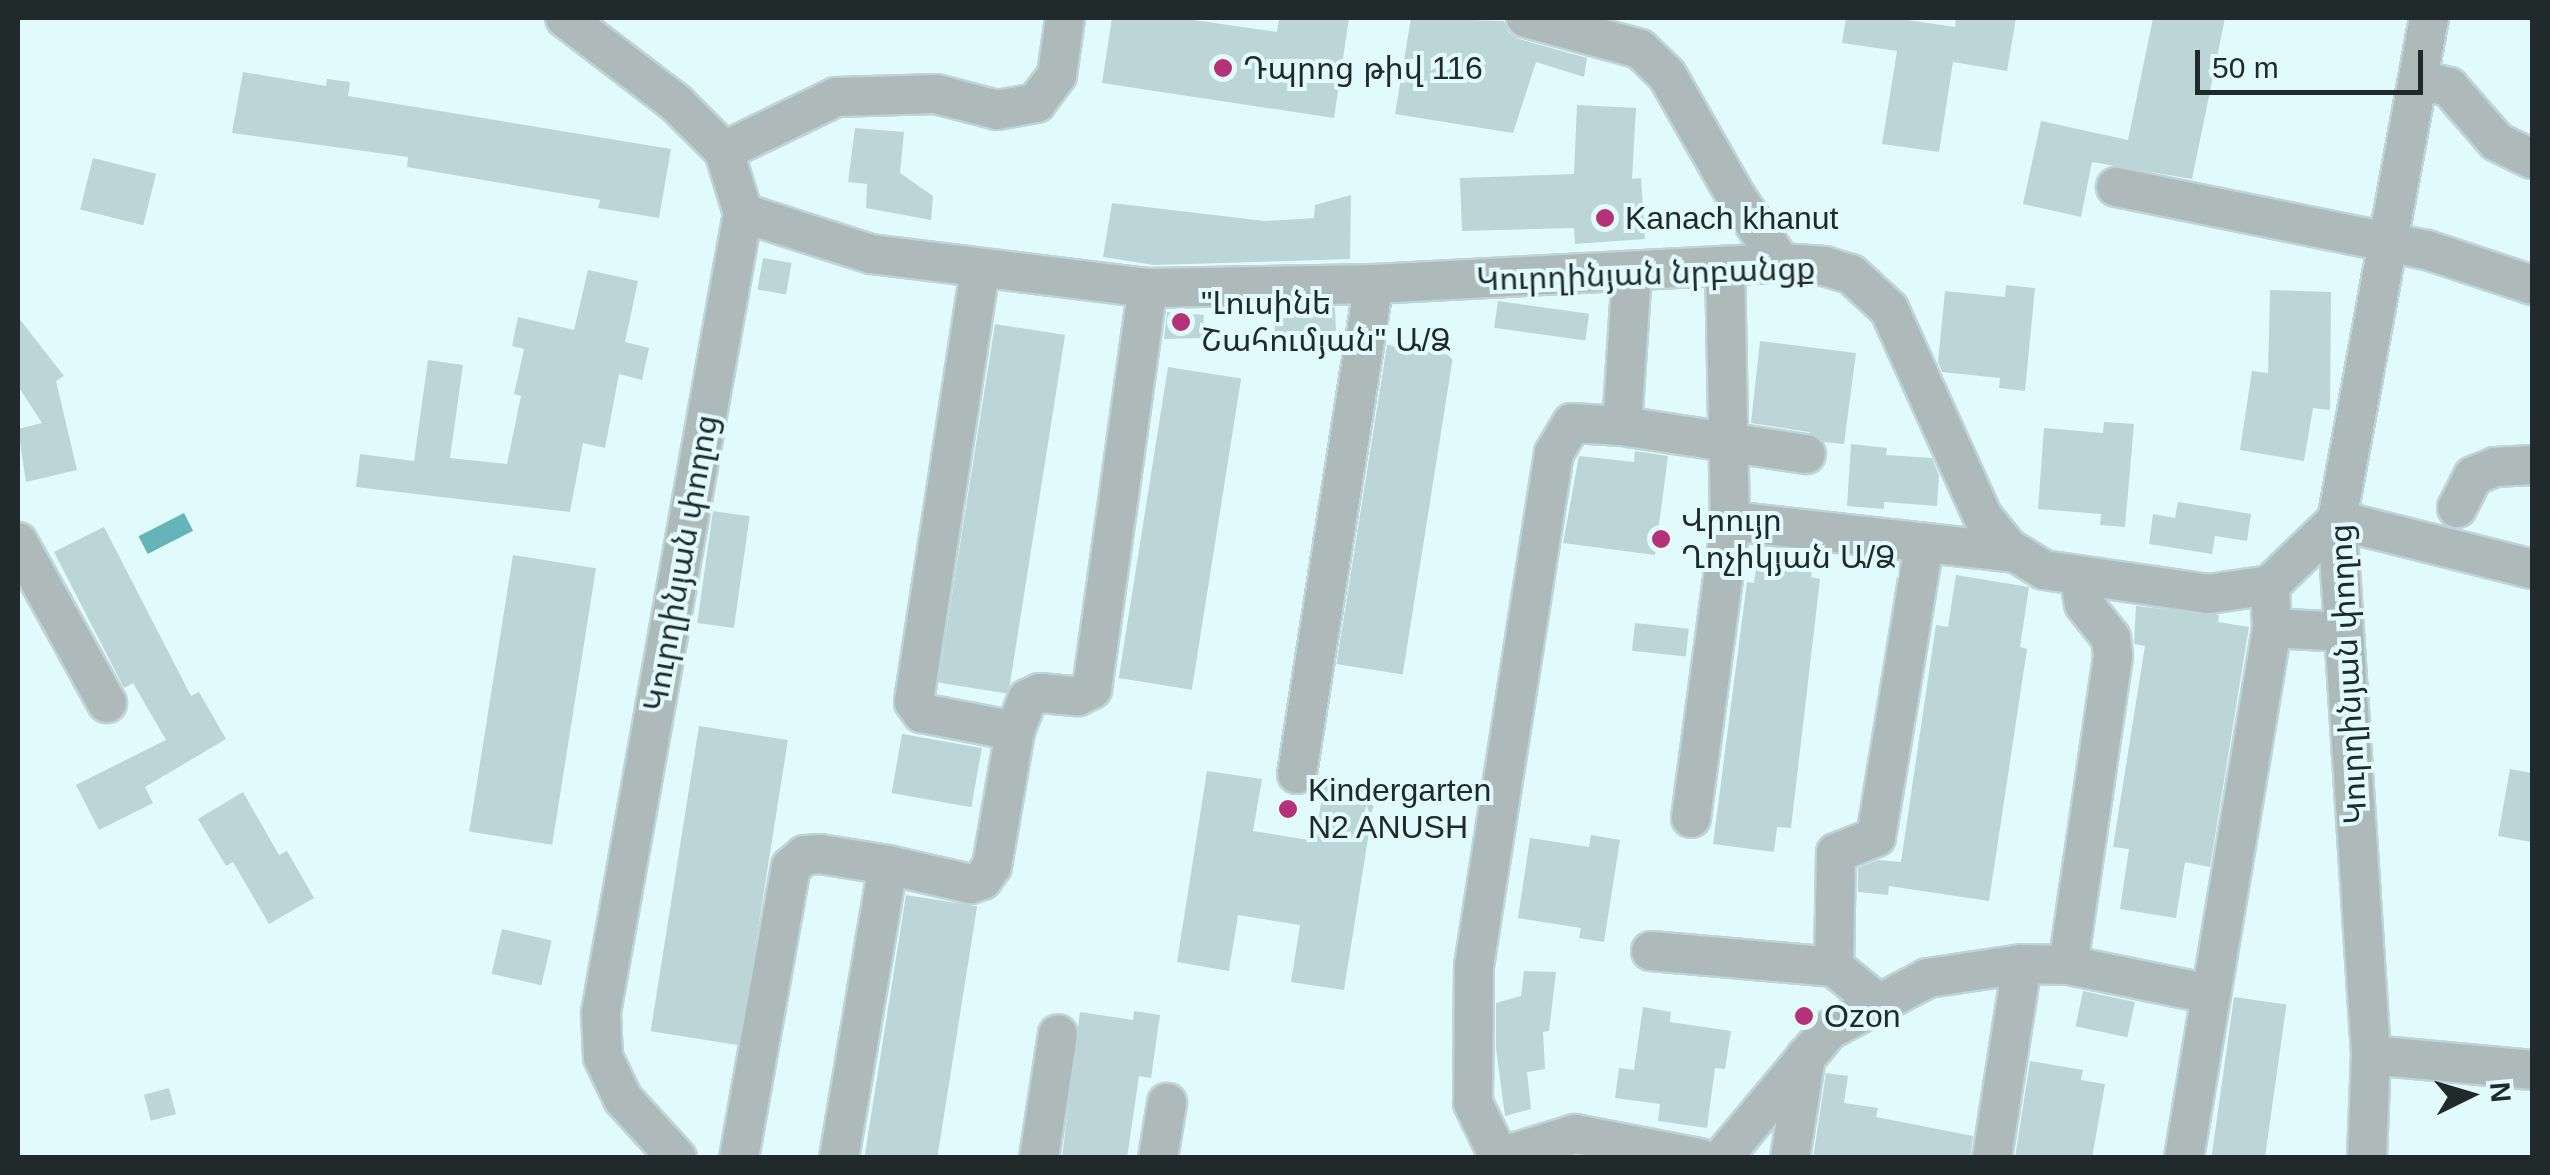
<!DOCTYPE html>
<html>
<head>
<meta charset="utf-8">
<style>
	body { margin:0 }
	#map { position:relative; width:2550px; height:1175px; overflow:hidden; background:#e1fbfd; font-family:Arial,"Noto Sans Armenian",sans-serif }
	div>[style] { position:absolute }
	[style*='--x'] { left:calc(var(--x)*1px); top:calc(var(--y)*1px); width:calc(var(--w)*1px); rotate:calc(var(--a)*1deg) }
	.water>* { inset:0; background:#65b4ba; transform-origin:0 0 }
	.building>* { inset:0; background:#bcd5d7; transform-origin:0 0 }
	.roads { filter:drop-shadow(2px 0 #bed5d7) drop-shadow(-2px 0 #bed5d7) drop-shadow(0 2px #bed5d7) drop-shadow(0 -2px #bed5d7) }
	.minor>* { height:38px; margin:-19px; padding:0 19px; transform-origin:19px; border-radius:19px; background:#aeb9ba }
	.dots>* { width:28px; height:28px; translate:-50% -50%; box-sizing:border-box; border:5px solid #e1fbfd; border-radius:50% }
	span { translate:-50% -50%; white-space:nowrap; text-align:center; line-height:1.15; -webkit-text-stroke:8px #e1fbfd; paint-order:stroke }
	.poi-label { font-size:32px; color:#212a2b }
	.left { translate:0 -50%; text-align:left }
	.street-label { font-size:32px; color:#212a2b }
	.frame { position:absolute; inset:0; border:20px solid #212a2b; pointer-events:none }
	.north { position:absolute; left:2420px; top:1045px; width:100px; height:100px; -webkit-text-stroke:8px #e1fbfd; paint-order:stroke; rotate:85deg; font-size:28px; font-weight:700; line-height:40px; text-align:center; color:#212a2b }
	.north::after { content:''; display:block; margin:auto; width:35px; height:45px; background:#212a2b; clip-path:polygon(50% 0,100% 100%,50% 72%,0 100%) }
	.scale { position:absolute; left:2195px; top:50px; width:228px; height:45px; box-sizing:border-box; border:5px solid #212a2b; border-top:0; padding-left:12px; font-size:30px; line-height:35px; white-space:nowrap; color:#212a2b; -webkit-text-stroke:8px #e1fbfd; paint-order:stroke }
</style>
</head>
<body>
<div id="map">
	<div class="water">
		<div style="left:184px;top:513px;width:20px;height:51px;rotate:63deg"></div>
	</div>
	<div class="building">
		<div style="clip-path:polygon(1112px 18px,1180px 18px,1277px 32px,1279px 18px,1349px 18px,1334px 118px,1102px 83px)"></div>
		<div style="clip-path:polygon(1411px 18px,1504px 21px,1509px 33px,1519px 39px,1587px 58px,1584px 77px,1536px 62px,1513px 133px,1395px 114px)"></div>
		<div style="clip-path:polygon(1846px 18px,1894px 18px,1955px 27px,1956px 18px,2016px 18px,2007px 71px,1953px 62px,1939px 152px,1882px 144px,1897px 51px,1842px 43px)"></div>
		<div style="clip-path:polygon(2153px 18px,2225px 18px,2192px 179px,2092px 162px,2081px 217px,2023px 204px,2041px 121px,2128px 140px)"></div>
		<div style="clip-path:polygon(243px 72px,326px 86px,327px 79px,350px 82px,348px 96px,671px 149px,659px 218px,598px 208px,600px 200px,407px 167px,408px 157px,232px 133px)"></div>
		<div style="clip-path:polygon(1577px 105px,1636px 108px,1632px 179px,1641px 178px,1645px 239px,1575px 244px,1574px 228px,1462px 231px,1460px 178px,1574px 174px)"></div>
		<div style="clip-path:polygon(855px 128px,904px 132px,900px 173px,933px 196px,931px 220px,866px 208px,867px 184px,848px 182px)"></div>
		<div style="left:93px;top:158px;width:65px;height:53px;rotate:14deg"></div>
		<div style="clip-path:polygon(1351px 195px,1350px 259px,1154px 265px,1103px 257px,1112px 203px,1265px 221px,1314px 218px,1315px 205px)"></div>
		<div style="left:763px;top:258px;width:29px;height:32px;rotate:10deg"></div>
		<div style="clip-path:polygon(588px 270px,638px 281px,625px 342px,649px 348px,642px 380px,619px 374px,605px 448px,583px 443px,570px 512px,356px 487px,360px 454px,414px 461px,428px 360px,463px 365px,450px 458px,507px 464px,521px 396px,514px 394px,524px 349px,512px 346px,518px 317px,574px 330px)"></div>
		<div style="clip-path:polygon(2006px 285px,2035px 288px,2025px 391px,1999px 388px,2000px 378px,1942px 372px,1938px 362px,1945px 291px,2005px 297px)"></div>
		<div style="clip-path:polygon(2270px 290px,2331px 292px,2330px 410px,2313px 408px,2304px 461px,2240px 450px,2252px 371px,2268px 373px)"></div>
		<div style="left:1498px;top:301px;width:92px;height:27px;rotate:8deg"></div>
		<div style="left:1335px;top:307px;width:26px;height:61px;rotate:88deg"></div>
		<div style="clip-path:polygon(1167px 312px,1204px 315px,1202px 338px,1164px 339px)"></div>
		<div style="clip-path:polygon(18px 317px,64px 376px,56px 381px,77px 470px,26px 482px,18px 429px,42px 423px,18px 386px)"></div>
		<div style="left:995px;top:324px;width:71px;height:363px;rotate:9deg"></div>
		<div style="clip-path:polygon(1760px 341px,1856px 353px,1844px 444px,1824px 442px,1809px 432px,1751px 423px)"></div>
		<div style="left:1387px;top:345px;width:67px;height:323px;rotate:9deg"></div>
		<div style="left:1168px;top:367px;width:74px;height:315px;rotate:9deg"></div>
		<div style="clip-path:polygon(2104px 422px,2134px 424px,2125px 527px,2100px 525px,2101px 514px,2038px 509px,2044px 428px,2103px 433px)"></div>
		<div style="clip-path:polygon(1851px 444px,1887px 448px,1886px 455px,1932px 458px,1939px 475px,1937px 506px,1884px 502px,1884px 509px,1847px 506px)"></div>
		<div style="clip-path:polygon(1635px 451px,1668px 456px,1655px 555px,1563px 543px,1579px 456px,1634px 462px)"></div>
		<div style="clip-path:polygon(2178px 502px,2251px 514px,2247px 541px,2215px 536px,2212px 554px,2149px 544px,2153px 514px,2175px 518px)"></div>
		<div style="left:713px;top:511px;width:37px;height:113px;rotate:8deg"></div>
		<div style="clip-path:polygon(104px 527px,191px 696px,199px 692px,226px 739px,145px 787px,153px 803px,99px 830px,76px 785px,166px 740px,133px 683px,124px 688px,54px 552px)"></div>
		<div style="clip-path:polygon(1759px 547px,1814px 553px,1811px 577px,1820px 579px,1791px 828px,1777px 827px,1774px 852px,1713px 844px,1747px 582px,1754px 583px)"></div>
		<div style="left:513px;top:555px;width:84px;height:280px;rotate:9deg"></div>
		<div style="clip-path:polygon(1956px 575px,2029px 587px,2020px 647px,2027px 649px,1989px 901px,1889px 886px,1888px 895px,1858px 892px,1858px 868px,1878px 860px,1901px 862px,1936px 625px,1948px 627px)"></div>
		<div style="clip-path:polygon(2136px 606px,2219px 615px,2218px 622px,2249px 627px,2210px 867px,2185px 862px,2176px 918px,2120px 909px,2129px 849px,2113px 847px,2145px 646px,2134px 644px)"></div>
		<div style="left:1635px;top:623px;width:54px;height:28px;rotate:6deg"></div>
		<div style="left:699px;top:726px;width:90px;height:309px;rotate:9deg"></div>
		<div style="left:902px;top:734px;width:81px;height:60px;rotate:10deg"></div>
		<div style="clip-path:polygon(2510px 769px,2532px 773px,2532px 842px,2498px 836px)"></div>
		<div style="clip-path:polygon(1207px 771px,1262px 779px,1253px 831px,1315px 841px,1324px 785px,1375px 794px,1344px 990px,1291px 982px,1300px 925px,1238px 915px,1229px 971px,1177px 962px)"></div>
		<div style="clip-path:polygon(243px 792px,279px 855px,287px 851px,314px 898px,269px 924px,233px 862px,226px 866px,198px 819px)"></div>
		<div style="clip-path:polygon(1591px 835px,1620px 840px,1604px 942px,1579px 938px,1581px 928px,1518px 918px,1530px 838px,1589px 847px)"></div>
		<div style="left:906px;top:895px;width:72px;height:266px;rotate:9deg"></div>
		<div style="left:502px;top:929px;width:51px;height:46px;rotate:13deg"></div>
		<div style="clip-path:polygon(1524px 971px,1556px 972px,1549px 1031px,1543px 1032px,1545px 1069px,1527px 1072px,1531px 1109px,1505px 1116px,1496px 1048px,1496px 1003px,1521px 996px)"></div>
		<div style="left:2083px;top:991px;width:53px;height:36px;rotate:12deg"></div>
		<div style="left:2234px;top:997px;width:53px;height:163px;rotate:8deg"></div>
		<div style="clip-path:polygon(1643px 1007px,1671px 1012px,1670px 1022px,1731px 1031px,1725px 1069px,1715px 1068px,1707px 1128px,1658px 1121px,1660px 1104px,1615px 1098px,1619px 1068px,1634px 1070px)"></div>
		<div style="clip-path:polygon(1134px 1011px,1160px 1015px,1151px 1078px,1139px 1076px,1127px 1158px,1062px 1158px,1080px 1012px,1133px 1020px)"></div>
		<div style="clip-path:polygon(2030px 1061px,2083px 1070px,2081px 1080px,2105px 1084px,2092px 1158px,2015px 1158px)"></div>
		<div style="clip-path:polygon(1826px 1073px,1848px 1076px,1844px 1103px,1878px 1108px,1876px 1117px,1973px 1136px,1970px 1158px,1813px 1158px)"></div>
		<div style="left:169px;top:1088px;width:27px;height:26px;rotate:75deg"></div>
	</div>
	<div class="roads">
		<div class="minor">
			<div style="--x:565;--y:18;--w:140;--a:37.4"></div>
			<div style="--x:676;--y:103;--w:68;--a:45"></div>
			<div style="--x:724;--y:151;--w:65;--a:73"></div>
			<div style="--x:743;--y:213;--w:813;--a:100.07"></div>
			<div style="--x:601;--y:1013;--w:44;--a:87.4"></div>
			<div style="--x:603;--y:1057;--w:47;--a:64.5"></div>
			<div style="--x:623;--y:1099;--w:80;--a:47.5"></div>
			<div style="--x:1526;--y:18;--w:118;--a:15.2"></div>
			<div style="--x:1640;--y:49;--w:37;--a:44"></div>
			<div style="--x:1667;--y:75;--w:142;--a:60.4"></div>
			<div style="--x:1737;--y:198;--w:78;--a:55.9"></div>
			<div style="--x:2419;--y:80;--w:31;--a:13"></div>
			<div style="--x:2449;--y:87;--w:73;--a:48.9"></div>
			<div style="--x:2497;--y:142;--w:39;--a:26"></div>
			<div style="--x:724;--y:151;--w:124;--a:-25.7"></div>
			<div style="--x:836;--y:97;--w:100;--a:-1.7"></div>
			<div style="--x:936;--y:94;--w:63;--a:14.7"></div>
			<div style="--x:997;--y:110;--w:40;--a:-10"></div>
			<div style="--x:1036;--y:103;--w:35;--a:-53"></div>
			<div style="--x:1057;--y:75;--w:58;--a:-82"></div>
			<div style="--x:2116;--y:187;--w:317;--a:11.5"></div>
			<div style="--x:2427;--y:250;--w:111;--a:18.4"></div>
			<div style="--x:743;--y:213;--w:134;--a:17.8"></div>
			<div style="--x:871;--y:254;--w:279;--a:7"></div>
			<div style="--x:1148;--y:288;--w:226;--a:-1"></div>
			<div style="--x:1374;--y:284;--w:408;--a:-3"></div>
			<div style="--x:1781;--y:263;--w:43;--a:4"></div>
			<div style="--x:1824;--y:266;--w:28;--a:17"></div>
			<div style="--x:1851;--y:274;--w:52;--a:42.6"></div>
			<div style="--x:1889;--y:309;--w:228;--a:65.7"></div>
			<div style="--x:1983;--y:517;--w:40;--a:51"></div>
			<div style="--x:2008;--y:548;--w:42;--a:31.4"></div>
			<div style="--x:2044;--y:570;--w:167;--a:8.3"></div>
			<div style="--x:2209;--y:594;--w:62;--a:-8.4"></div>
			<div style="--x:2270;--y:585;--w:93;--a:-44.1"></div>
			<div style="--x:980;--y:270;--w:437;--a:98.7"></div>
			<div style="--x:914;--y:702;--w:14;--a:54"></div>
			<div style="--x:922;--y:713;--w:95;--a:11"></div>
			<div style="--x:1622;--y:426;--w:186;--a:8.7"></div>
			<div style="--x:2457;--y:508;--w:36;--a:-63"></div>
			<div style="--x:2473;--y:476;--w:24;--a:-22"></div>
			<div style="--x:2495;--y:467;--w:37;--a:-3"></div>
			<div style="--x:2337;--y:520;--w:201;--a:14.1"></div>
			<div style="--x:1730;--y:521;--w:287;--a:6.4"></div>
			<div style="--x:18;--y:542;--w:184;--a:61.1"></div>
			<div style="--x:2272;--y:628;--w:72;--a:3.2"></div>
			<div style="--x:1297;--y:774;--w:496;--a:-81.1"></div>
			<div style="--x:1691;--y:818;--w:297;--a:-82.4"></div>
			<div style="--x:1730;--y:524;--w:258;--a:-91.1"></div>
			<div style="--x:1651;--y:951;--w:184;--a:5"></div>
			<div style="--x:1834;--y:967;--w:58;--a:39.4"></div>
			<div style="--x:2068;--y:965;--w:313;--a:-81.7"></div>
			<div style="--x:2113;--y:655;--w:17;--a:-97"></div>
			<div style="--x:2111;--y:638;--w:43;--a:-128.5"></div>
			<div style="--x:2084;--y:604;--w:27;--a:-100"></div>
			<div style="--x:1834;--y:967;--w:114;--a:-89"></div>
			<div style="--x:1836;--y:853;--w:43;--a:-21.8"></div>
			<div style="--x:1876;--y:837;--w:298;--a:-80.7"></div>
			<div style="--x:2371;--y:1055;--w:162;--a:5.3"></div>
			<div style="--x:1498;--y:1155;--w:58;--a:-115.7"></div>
			<div style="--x:1473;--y:1103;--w:137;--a:-89.6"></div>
			<div style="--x:1474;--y:966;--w:519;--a:-81.14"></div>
			<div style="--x:1554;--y:453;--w:35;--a:-59"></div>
			<div style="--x:1572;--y:423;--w:50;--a:3.4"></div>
			<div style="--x:1622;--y:426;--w:155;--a:-86.3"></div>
			<div style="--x:739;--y:1158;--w:296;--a:-79.9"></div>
			<div style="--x:791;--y:867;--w:18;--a:-41"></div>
			<div style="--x:805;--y:855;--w:15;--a:-4"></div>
			<div style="--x:820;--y:854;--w:69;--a:9.2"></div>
			<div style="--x:839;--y:1158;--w:297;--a:-80.5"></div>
			<div style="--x:888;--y:865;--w:85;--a:12.9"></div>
			<div style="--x:971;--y:884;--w:12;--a:-20"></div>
			<div style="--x:982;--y:880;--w:17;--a:-54"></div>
			<div style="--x:992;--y:866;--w:137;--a:-80.3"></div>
			<div style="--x:1015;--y:731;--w:34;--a:-69"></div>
			<div style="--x:1027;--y:699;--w:14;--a:-25"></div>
			<div style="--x:1040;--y:693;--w:38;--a:5"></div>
			<div style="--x:1078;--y:696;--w:16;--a:-27"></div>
			<div style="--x:1092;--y:689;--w:405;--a:-82.1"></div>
			<div style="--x:1039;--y:1158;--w:125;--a:-81.3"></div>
			<div style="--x:1158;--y:1158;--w:56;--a:-80.7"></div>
			<div style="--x:1497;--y:1158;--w:82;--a:-17.1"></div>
			<div style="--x:1575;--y:1134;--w:127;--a:10.9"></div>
			<div style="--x:1722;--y:1158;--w:167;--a:-50.1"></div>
			<div style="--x:1829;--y:1030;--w:112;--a:-27.7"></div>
			<div style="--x:1928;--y:978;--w:95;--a:-8.5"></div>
			<div style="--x:2022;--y:964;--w:46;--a:1.2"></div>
			<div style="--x:2068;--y:965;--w:144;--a:11.6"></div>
			<div style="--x:1790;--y:1158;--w:103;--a:-81.1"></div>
			<div style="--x:1992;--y:1158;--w:196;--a:-81.2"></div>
			<div style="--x:2184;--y:1158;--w:537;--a:-80.57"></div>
			<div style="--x:2272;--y:628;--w:43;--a:-92.7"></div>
			<div style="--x:2367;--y:1158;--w:103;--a:-87.8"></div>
			<div style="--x:2371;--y:1055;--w:536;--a:-93.64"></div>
			<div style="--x:2337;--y:520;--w:510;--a:-79.61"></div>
		</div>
	</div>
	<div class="dots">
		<div style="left:1223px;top:68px;background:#b63278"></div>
		<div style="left:1605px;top:218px;background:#b63278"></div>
		<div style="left:1181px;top:322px;background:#b63278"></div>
		<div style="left:1661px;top:539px;background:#b63278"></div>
		<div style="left:1288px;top:809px;background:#b63278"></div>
		<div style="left:1804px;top:1016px;background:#b63278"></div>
	</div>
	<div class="poi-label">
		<span class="left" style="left:1243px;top:68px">Դպրոց թիվ 116</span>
		<span class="left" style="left:1625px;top:218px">Kanach khanut</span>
		<span class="left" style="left:1201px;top:322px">"Լուսինե<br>Շահումյան" Ա/Ձ</span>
		<span class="left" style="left:1681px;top:539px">Վրույր<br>Ղոչիկյան Ա/Ձ</span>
		<span class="left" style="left:1308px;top:809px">Kindergarten<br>N2 ANUSH</span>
		<span class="left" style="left:1824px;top:1016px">Ozon</span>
	</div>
	<div class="street-label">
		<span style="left:1646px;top:274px;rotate:-2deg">Կուրղինյան նրբանցք</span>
		<span style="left:681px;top:563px;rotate:-80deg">Կուրղինյան փողոց</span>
		<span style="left:2348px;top:674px;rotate:-93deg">Կուրղինյան փողոց</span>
	</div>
	<div class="frame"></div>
	<div class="north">N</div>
	<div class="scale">50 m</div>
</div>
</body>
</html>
